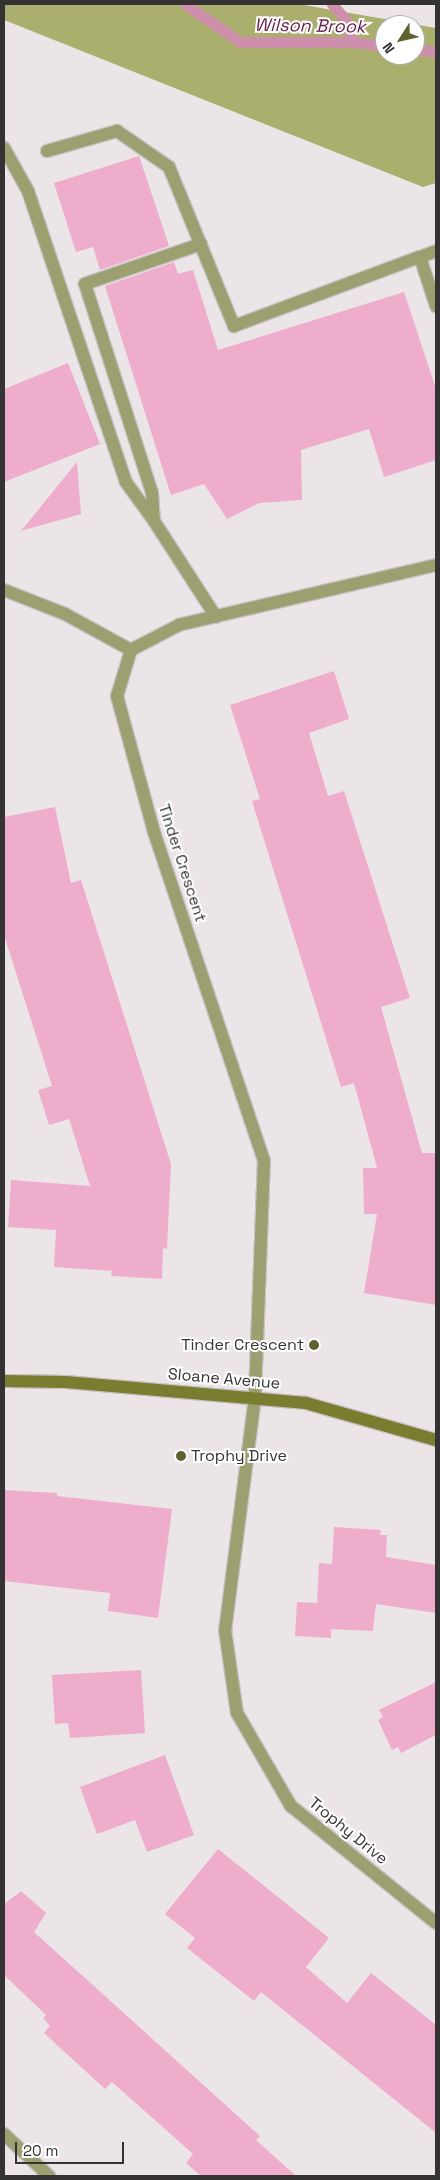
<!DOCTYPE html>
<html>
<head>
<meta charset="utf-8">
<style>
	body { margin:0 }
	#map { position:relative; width:440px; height:2180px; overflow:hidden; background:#ece5e8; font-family:"Space Grotesk",sans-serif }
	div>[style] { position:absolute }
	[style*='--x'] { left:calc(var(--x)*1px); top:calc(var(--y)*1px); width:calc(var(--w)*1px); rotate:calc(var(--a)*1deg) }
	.forest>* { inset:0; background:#abaf6e }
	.stream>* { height:11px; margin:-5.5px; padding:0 5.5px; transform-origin:5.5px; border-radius:5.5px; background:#ce8fad }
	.building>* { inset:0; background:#efadcc }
	.roads { filter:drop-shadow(1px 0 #c7c1c4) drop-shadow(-1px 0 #c7c1c4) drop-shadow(0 1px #c7c1c4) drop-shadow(0 -1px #c7c1c4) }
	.lane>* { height:12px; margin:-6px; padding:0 6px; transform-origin:6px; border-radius:6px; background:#9ca070 }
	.street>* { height:12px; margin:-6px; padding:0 6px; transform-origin:6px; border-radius:6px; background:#9ca070 }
	.secondary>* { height:12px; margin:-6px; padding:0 6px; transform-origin:6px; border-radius:6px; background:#797d30 }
	.dots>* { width:14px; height:14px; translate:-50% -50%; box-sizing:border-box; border:2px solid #fff; border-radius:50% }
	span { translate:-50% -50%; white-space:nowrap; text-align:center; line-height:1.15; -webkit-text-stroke:4px #fff; paint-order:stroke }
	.street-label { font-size:16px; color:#353234 }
	.poi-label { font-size:16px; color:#353234 }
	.right { translate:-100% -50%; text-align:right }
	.left { translate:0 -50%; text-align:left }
	.water-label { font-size:18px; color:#671d48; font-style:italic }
	.frame { position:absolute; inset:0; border:5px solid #353234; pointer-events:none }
	.north { position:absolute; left:375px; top:15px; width:50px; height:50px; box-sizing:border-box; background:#fff; border:1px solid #aeadae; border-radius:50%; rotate:235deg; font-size:14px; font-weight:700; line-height:20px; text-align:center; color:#353234 }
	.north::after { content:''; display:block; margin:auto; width:18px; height:22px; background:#5f622f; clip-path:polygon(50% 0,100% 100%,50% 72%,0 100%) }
	.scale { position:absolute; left:15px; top:2142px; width:109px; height:22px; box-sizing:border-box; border:2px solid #353234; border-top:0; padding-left:6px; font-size:15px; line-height:18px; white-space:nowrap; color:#353234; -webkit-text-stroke:4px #fff; paint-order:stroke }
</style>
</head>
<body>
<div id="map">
	<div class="forest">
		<div style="clip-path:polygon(evenodd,4px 4px,298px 4px,436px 28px,436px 183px,423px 187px,4px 20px,4px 4px,385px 25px,415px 25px,415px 55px,385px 55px,385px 25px)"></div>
	</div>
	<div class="stream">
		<div style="--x:185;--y:4;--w:67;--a:34.6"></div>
		<div style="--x:240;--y:42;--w:113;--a:0"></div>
		<div style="--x:353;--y:42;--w:32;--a:7"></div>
		<div style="--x:332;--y:4;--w:20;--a:49"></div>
		<div style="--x:345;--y:19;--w:24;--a:71"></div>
		<div style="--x:415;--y:49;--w:21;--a:8"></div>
	</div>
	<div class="building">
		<div style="clip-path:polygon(139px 156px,169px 246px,100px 270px,93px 247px,76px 252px,54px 183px)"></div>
		<div style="clip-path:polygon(174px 262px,178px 274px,193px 270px,218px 350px,404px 292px,436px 389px,436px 460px,384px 477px,369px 429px,301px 450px,302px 500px,259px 503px,227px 519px,204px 484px,171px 495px,105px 286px)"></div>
		<div style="clip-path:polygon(68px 363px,100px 444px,4px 482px,4px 389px)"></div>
		<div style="clip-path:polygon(77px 462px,81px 514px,21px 531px)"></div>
		<div style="clip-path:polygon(334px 671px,349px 719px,309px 733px,328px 796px,344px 791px,410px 998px,381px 1007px,422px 1153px,436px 1153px,436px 1305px,364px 1293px,377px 1214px,364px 1214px,363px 1168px,377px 1168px,354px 1083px,341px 1087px,252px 801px,260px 799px,230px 705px)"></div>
		<div style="clip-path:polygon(55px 807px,71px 883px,81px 880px,171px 1164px,167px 1249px,163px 1248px,162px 1279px,111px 1276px,112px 1271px,54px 1267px,56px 1230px,8px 1227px,11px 1180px,90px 1186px,69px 1119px,49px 1125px,38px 1090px,52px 1086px,4px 935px,4px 817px)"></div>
		<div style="clip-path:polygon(4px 1490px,57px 1493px,57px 1496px,172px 1509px,158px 1618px,108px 1611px,110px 1593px,4px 1581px)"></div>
		<div style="clip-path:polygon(334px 1527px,381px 1530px,380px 1535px,387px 1535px,386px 1557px,436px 1565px,436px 1613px,376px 1604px,373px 1631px,331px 1629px,331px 1638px,295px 1636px,297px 1602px,317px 1603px,319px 1563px,332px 1564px)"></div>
		<div style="clip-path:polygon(141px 1670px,145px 1733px,70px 1738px,68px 1723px,55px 1724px,52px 1675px)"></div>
		<div style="clip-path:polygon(436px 1682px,436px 1735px,401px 1753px,398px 1747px,392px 1750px,378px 1720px,383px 1717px,379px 1710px)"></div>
		<div style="clip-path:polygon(165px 1755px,194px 1835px,147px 1852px,135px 1820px,97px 1834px,80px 1787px)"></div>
		<div style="clip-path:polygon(218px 1849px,329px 1938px,306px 1967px,347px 2003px,371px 1973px,436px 2025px,436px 2133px,261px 1992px,254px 2001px,187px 1948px,195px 1938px,165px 1914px)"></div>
		<div style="clip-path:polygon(21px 1891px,46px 1913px,34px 1932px,260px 2136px,256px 2140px,296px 2176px,201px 2176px,186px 2163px,193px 2154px,112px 2082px,105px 2089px,44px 2033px,50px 2026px,43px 2018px,46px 2015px,4px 1975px,4px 1904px)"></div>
	</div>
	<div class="roads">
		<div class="lane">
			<div style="--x:4;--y:148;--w:49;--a:60.8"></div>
			<div style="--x:28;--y:191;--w:307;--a:71.4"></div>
			<div style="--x:126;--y:482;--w:48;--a:54.3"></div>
			<div style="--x:47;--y:151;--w:73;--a:-15.9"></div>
			<div style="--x:117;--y:131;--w:63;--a:34.7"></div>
			<div style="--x:169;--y:167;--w:172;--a:67.8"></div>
			<div style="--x:234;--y:326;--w:198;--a:-20.4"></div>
			<div style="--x:201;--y:244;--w:123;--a:161"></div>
			<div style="--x:85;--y:284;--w:219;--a:72.2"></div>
			<div style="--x:152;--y:493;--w:28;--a:86"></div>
			<div style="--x:154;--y:521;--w:114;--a:57.1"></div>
			<div style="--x:436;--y:251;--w:17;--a:159"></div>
			<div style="--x:420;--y:257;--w:52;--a:71.9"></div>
			<div style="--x:4;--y:590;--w:66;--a:21.5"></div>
			<div style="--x:65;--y:614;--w:75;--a:28.6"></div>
		</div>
		<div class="street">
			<div style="--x:436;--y:565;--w:264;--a:166.9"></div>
			<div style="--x:179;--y:625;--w:54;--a:152.5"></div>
			<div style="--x:131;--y:650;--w:48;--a:106.9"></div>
			<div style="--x:117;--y:696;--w:141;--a:74.8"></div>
			<div style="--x:154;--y:832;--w:346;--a:71.5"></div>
			<div style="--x:264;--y:1160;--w:237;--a:92.2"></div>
			<div style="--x:255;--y:1397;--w:235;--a:97.3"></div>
			<div style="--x:225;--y:1630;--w:84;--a:81.8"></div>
			<div style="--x:237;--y:1713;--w:108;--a:59.9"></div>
			<div style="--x:291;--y:1806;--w:186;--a:38.9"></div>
			<div style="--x:4;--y:2134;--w:62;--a:43"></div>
		</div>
		<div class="secondary">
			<div style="--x:4;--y:1381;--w:62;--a:0.9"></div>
			<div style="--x:66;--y:1382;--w:241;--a:5"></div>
			<div style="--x:306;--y:1403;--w:135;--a:15.9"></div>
		</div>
	</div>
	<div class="dots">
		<div style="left:314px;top:1345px;background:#5f622f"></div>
		<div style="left:181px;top:1456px;background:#5f622f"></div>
	</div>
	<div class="street-label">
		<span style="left:182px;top:863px;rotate:72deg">Tinder Crescent</span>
		<span style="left:224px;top:1379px;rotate:5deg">Sloane Avenue</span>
		<span style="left:348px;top:1831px;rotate:39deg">Trophy Drive</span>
	</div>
	<div class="poi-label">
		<span class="right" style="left:304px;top:1345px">Tinder Crescent</span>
		<span class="left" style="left:191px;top:1456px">Trophy Drive</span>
	</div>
	<div class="water-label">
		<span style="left:310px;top:26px;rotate:1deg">Wilson Brook</span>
	</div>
	<div class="frame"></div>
	<div class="north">N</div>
	<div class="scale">20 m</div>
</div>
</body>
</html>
